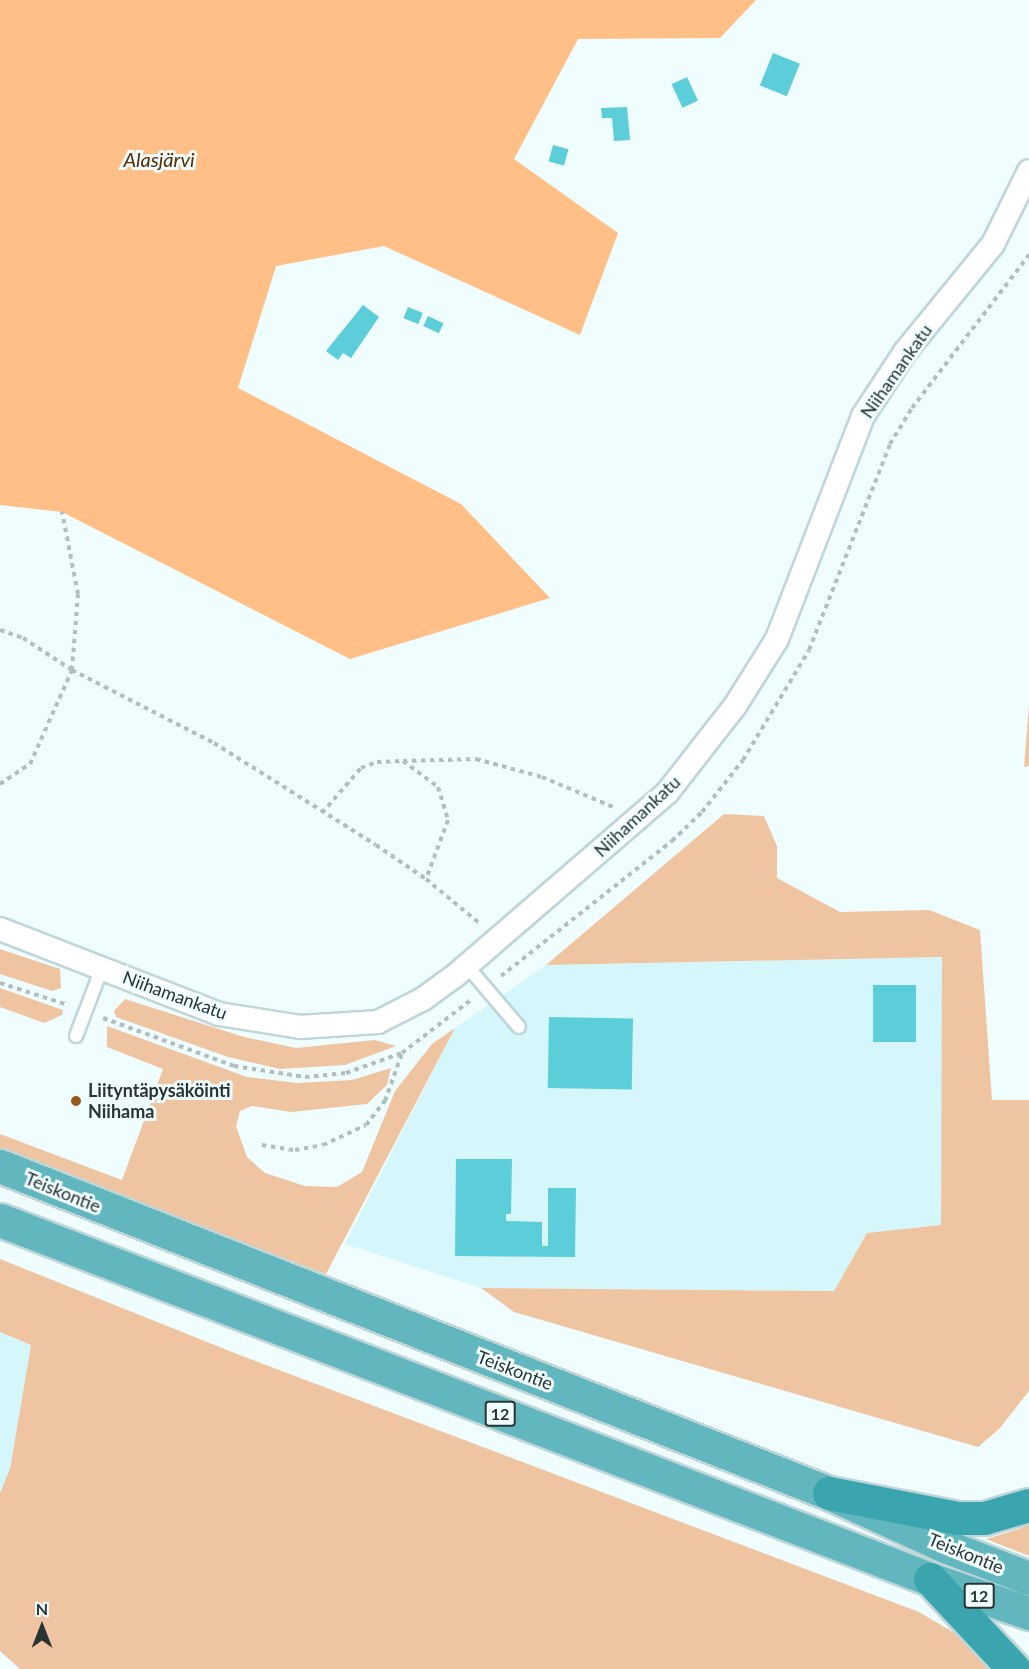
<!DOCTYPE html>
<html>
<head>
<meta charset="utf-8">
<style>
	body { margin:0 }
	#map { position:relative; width:1029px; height:1669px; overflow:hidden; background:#effdfe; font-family:Lato,sans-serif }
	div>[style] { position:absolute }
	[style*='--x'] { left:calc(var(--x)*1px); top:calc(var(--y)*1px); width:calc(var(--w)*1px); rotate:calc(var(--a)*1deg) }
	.built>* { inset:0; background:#d5f6fa }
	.green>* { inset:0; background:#efc5a1 }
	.water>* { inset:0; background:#ffbf86 }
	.building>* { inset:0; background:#5cced9; transform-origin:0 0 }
	.path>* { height:4px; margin-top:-2px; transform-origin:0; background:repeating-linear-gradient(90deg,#b1bebf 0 4.5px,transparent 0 9px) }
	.roads { filter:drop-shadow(2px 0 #bfd6d8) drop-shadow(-2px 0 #bfd6d8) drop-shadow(0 2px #bfd6d8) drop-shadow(0 -2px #bfd6d8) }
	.service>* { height:12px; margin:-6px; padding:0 6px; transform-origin:6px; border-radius:6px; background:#fff }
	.minor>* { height:22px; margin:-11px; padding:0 11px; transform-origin:11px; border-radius:11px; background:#fff }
	.trunk>* { height:33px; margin:-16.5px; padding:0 16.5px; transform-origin:16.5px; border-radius:16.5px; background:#62b7bf }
	.motorway>* { height:33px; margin:-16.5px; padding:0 16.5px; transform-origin:16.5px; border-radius:16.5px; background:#3ba5af }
	.dots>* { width:16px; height:16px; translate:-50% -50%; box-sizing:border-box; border:3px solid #effdfe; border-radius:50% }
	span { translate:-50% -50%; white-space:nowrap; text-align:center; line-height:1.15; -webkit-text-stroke:6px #effdfe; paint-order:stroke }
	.shield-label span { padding:2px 4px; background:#effdfe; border:2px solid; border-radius:4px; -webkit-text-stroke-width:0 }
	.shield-label { font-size:16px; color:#2a3334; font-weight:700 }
	.street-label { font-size:18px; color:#2a3334 }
	.poi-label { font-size:18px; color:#2a3334; font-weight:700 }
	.left { translate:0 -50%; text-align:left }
	.water-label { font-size:20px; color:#562e00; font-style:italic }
	.north { position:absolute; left:12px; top:1597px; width:60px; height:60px; -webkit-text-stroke:4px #effdfe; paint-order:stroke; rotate:0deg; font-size:16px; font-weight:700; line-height:24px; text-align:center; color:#2a3334 }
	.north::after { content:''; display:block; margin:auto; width:21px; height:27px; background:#2a3334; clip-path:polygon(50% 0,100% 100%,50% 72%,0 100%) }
</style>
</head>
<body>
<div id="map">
	<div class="built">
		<div style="clip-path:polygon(943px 957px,941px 1225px,867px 1233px,834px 1291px,481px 1288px,345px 1244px,455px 1028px,546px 965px)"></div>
		<div style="clip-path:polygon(0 1332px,31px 1345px,10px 1469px,0 1493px)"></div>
	</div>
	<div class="green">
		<div style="clip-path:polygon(1029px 705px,1029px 766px,1024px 767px)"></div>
		<div style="clip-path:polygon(724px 814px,764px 816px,777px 846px,777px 878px,840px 912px,929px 910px,980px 930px,992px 1100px,1029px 1100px,1029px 1391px,999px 1429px,978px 1447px,514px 1312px,481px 1288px,834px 1291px,867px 1233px,941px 1225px,942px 957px,546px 965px)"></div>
		<div style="clip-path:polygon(0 949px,60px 969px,61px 988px,52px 991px,0 974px)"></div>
		<div style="clip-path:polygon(0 988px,63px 1010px,62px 1015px,44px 1023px,0 1007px)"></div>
		<div style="clip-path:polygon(125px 999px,244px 1037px,296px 1048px,375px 1040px,396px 1046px,345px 1065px,280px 1069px,228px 1057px,116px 1017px,114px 1011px)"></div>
		<div style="clip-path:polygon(107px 1026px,247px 1077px,297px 1083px,352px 1080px,391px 1068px,387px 1085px,367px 1104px,291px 1112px,252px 1106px,240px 1111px,236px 1126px,247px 1157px,265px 1173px,305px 1186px,337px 1187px,362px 1172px,395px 1091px,432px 1044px,455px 1028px,326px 1274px,0 1150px,0 1134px,122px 1180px,163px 1069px,107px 1047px)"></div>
		<div style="clip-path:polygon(0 1259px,237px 1354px,919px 1612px,978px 1647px,994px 1669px,20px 1669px,0 1651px,0 1493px,10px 1469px,31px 1345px,0 1332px)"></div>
		<div style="clip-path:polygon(1029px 1523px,1029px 1556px,986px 1539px,1022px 1528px)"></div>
	</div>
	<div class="water">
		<div style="clip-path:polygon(0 0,756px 0,720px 38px,578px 39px,514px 159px,618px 233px,580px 335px,384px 246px,276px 266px,238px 388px,461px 504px,550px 598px,350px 659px,62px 512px,0 505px)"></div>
	</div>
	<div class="building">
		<div style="left:773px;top:53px;width:29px;height:35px;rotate:22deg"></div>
		<div style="left:687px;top:77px;width:26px;height:17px;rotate:65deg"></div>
		<div style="clip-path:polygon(627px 107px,630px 140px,614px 141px,612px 118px,602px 118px,601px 108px)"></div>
		<div style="left:553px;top:145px;width:16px;height:17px;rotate:15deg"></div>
		<div style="clip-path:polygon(363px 305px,379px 317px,351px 358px,343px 353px,338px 360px,326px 351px)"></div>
		<div style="left:408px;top:307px;width:16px;height:12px;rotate:22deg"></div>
		<div style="left:428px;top:316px;width:17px;height:11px;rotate:25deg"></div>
		<div style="left:873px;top:985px;width:43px;height:57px"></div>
		<div style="left:549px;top:1017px;width:84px;height:71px;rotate:1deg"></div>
		<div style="clip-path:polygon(456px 1159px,512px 1159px,511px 1214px,506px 1214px,506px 1221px,542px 1222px,542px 1246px,548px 1246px,548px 1188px,576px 1188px,575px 1257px,455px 1256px)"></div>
	</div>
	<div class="path">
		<div style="--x:0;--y:630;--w:24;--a:19"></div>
		<div style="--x:23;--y:638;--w:59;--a:33.1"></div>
		<div style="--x:72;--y:670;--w:160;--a:27.2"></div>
		<div style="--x:214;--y:743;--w:191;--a:32.2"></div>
		<div style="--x:376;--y:845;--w:60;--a:34.2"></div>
		<div style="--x:426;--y:879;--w:69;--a:39.7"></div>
		<div style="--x:403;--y:761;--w:73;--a:-1.6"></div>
		<div style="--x:476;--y:759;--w:68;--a:15.3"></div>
		<div style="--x:542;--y:777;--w:77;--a:22.9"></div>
		<div style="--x:0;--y:784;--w:36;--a:-34"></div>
		<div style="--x:30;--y:764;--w:103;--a:-65.9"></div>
		<div style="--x:72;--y:670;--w:76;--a:-85.5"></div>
		<div style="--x:78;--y:594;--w:84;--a:-101"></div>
		<div style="--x:322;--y:813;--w:60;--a:-49.1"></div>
		<div style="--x:361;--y:768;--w:17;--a:-21"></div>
		<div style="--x:377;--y:762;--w:26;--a:-2"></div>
		<div style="--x:403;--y:761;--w:44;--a:36.6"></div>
		<div style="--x:438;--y:787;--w:34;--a:73"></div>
		<div style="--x:448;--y:820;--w:63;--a:110.4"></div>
		<div style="--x:501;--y:976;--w:218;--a:-38.3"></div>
		<div style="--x:672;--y:841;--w:42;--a:-44"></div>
		<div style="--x:702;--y:812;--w:66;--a:-51.7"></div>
		<div style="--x:743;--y:760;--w:128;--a:-59"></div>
		<div style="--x:809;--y:650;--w:221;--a:-68.5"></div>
		<div style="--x:890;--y:444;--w:42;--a:-58.6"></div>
		<div style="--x:912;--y:408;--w:193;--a:-52.6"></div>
		<div style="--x:0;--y:983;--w:71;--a:17.9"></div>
		<div style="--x:103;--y:1018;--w:140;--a:20.1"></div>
		<div style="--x:234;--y:1066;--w:72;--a:8.8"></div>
		<div style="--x:305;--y:1077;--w:41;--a:-5.6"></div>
		<div style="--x:346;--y:1073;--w:59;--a:-19.7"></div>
		<div style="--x:402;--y:1053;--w:88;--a:-37.6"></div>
		<div style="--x:262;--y:1145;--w:33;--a:9"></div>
		<div style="--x:295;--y:1150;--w:28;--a:-10"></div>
		<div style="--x:323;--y:1145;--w:47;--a:-24.9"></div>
		<div style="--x:366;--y:1125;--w:31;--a:-52"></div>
		<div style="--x:385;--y:1101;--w:51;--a:-70.5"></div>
	</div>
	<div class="roads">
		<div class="service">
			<div style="--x:467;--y:966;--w:80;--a:49.6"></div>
			<div style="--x:76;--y:1036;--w:73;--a:-69.1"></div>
		</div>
		<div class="minor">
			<div style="--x:0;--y:929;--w:235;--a:21.2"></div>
			<div style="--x:219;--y:1014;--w:82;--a:9.1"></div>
			<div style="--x:300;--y:1027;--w:78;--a:-3.7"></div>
			<div style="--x:378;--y:1022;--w:51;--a:-27.1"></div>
			<div style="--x:423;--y:999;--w:41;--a:-36"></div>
			<div style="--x:456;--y:975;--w:279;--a:-40.8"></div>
			<div style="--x:667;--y:793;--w:110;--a:-52"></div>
			<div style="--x:735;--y:706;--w:79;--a:-57.9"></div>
			<div style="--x:777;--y:639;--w:239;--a:-68.9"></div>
			<div style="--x:863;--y:416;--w:77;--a:-56.7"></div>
			<div style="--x:905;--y:352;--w:139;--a:-50.8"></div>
			<div style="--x:993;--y:244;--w:81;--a:-63.7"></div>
		</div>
		<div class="trunk">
			<div style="--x:0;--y:1166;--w:891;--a:21.53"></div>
			<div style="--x:829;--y:1493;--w:128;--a:24.6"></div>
			<div style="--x:945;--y:1546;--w:90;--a:20.9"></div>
			<div style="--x:0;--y:1220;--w:997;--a:21.11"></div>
			<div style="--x:930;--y:1579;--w:105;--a:19"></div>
		</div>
		<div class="motorway">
			<div style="--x:829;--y:1493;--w:131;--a:11"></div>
			<div style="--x:958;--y:1518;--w:26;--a:0"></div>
			<div style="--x:984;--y:1518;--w:47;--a:-16.1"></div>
			<div style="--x:930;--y:1579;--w:123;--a:47"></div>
		</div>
	</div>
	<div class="dots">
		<div style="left:76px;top:1101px;background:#955919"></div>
	</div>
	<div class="shield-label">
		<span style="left:500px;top:1414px">12</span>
		<span style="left:979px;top:1596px">12</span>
	</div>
	<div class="street-label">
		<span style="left:896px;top:371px;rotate:-55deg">Niihamankatu</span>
		<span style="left:637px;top:816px;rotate:-43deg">Niihamankatu</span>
		<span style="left:175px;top:995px;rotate:20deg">Niihamankatu</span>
		<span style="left:63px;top:1192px;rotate:22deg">Teiskontie</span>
		<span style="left:515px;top:1370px;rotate:21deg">Teiskontie</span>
		<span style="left:966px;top:1553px;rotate:22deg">Teiskontie</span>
	</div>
	<div class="poi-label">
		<span class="left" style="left:88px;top:1101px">Liityntäpysäköinti<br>Niihama</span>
	</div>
	<div class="water-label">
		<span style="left:159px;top:159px">Alasjärvi</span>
	</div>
	<div class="north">N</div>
</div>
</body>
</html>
